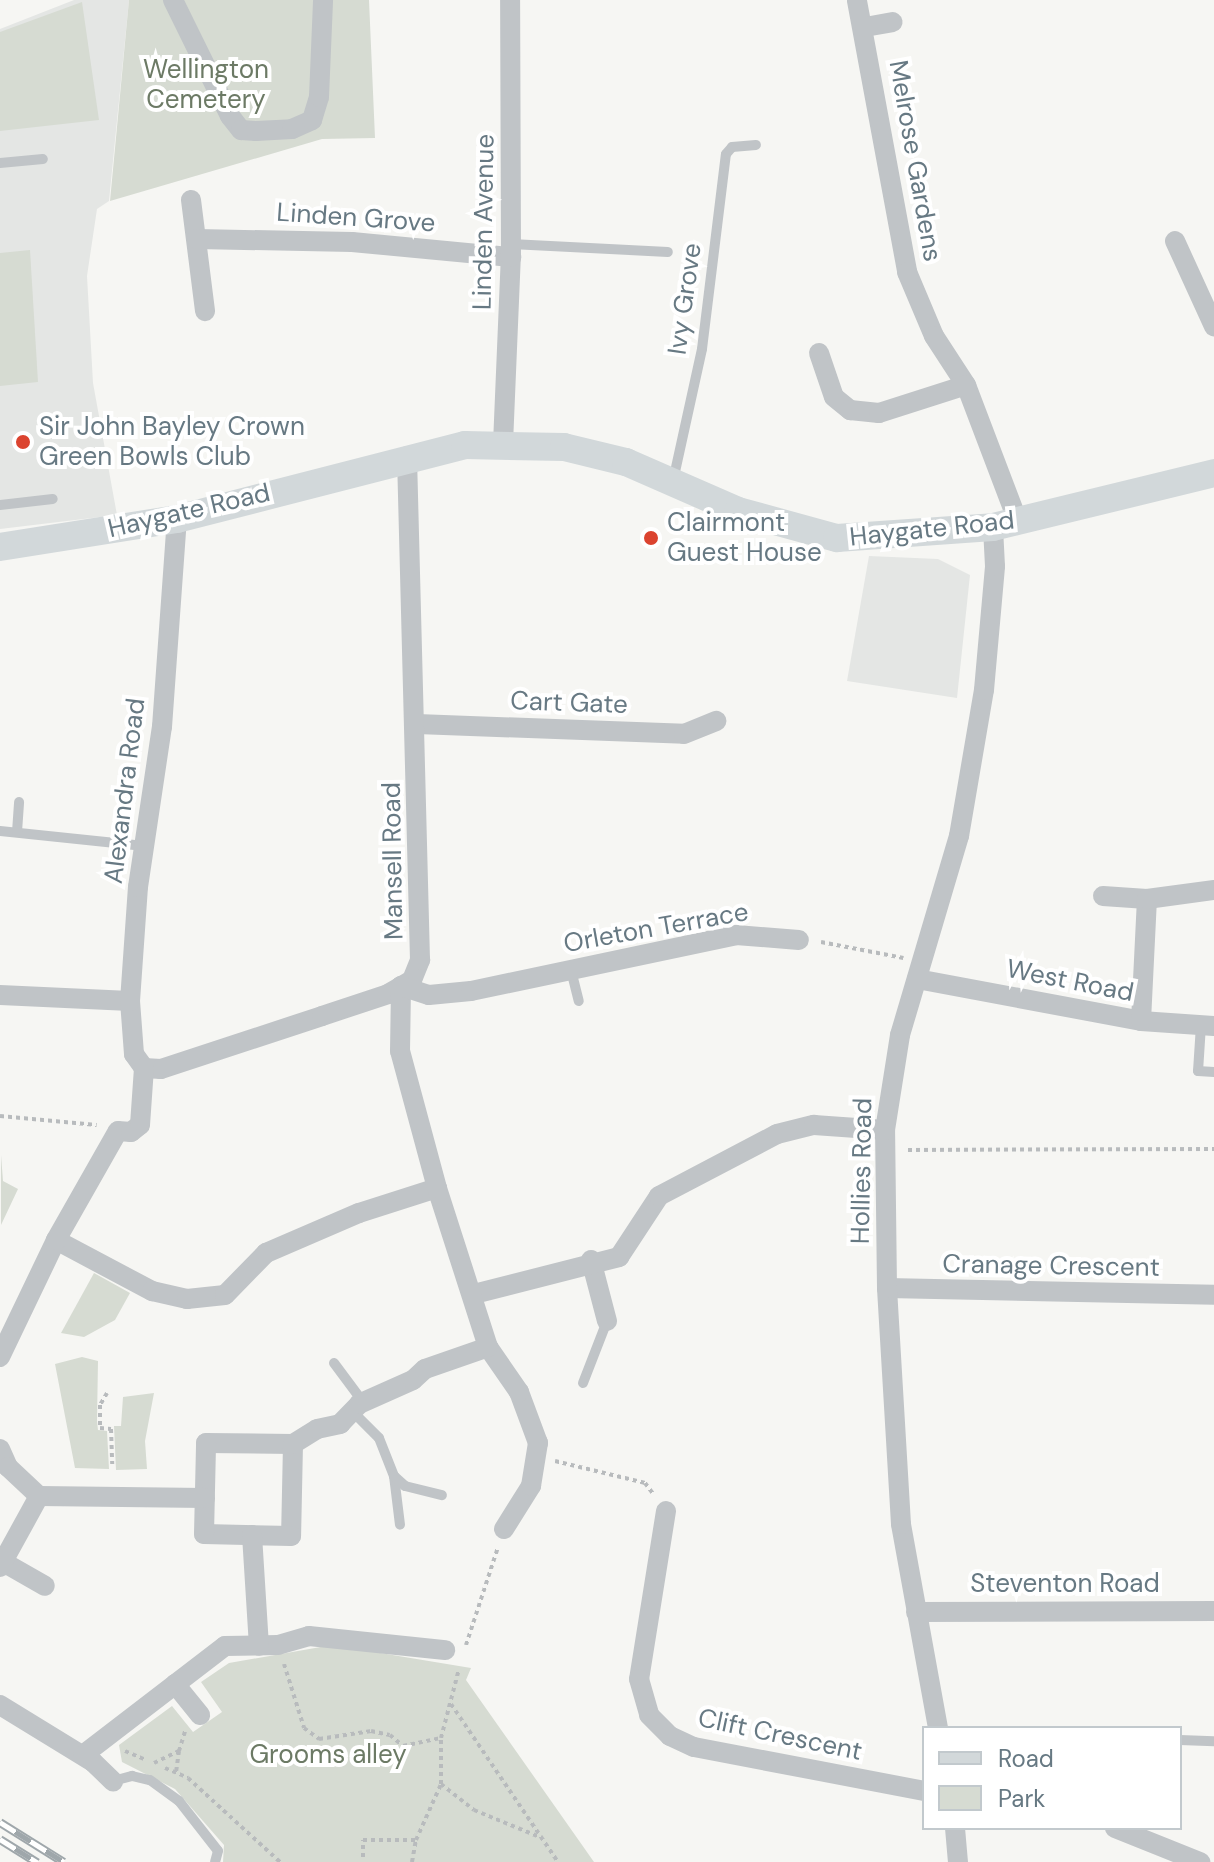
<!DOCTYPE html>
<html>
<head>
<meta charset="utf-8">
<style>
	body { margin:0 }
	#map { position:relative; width:1214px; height:1862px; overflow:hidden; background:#f6f6f3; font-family:"DM Sans",sans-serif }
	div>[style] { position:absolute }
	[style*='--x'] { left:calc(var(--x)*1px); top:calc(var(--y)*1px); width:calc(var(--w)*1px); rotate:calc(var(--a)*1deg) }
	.built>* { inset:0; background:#e4e6e4 }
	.green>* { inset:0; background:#d6dbd2 }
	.path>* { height:4px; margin-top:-2px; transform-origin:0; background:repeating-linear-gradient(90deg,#b8bbbd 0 4px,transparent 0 8px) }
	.lane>* { height:10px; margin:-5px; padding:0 5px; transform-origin:5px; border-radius:5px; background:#c0c4c7 }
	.street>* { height:20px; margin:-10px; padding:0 10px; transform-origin:10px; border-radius:10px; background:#c0c4c7 }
	.secondary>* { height:28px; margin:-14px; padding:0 14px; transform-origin:14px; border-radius:14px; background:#d2d8da }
	.rail>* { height:9px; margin-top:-4.5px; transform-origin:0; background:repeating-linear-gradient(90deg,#fff 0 18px,#9fa7ab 0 36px); box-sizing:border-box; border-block:2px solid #9fa7ab }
	.dots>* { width:22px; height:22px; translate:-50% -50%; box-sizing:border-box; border:4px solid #fff; border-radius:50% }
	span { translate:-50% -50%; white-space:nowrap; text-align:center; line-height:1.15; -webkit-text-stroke:8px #fff; paint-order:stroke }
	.park-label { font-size:26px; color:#6c7a65 }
	.street-label { font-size:26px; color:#677983 }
	.poi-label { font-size:26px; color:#677983 }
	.left { translate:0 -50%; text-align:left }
	.legend { position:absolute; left:922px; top:1726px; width:260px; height:104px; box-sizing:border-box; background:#fff; border:2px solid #c2c9cd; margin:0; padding:10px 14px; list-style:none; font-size:24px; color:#677983 }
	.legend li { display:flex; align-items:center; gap:16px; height:40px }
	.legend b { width:40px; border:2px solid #c2c9cd }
</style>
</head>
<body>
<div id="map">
	<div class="built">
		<div style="clip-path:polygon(74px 0,129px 0,109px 201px,97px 209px,87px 276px,93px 383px,117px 515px,0 529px,0 29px)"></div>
		<div style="clip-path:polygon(869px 556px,938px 559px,970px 575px,957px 698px,847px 681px)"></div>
	</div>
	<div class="green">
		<div style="clip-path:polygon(129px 0,369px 0,375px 138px,322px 139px,110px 201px)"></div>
		<div style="clip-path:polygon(82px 2px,99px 120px,0 131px,0 32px)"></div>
		<div style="clip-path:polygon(30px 250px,38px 382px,0 386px,0 253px)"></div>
		<div style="clip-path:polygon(1px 1155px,3px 1181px,18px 1189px,1px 1225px)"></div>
		<div style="clip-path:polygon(94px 1273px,130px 1293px,115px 1320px,84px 1337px,61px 1333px)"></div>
		<div style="clip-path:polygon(82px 1357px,98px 1361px,97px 1421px,98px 1430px,107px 1431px,109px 1469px,75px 1468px,55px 1364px)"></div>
		<div style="clip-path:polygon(154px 1393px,145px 1441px,147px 1469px,116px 1470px,114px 1426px,121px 1426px,123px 1397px)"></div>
		<div style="clip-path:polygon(332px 1645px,471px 1668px,466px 1680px,594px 1862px,223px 1862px,224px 1845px,175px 1789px,122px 1762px,119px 1745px,172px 1706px,193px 1732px,222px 1712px,201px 1682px,229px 1663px)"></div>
	</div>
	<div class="path">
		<div style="--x:821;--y:942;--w:84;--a:11"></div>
		<div style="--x:0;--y:1116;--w:97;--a:5.3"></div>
		<div style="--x:908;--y:1150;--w:306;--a:-0.2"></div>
		<div style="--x:107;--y:1393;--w:14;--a:120"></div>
		<div style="--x:100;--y:1405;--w:23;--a:90"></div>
		<div style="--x:100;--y:1428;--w:11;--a:5"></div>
		<div style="--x:111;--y:1429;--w:35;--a:88"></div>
		<div style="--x:555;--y:1461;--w:93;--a:13.7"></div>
		<div style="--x:645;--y:1483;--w:15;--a:53"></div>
		<div style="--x:466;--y:1645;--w:103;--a:-71.9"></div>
		<div style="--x:284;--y:1664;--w:67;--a:72.6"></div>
		<div style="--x:304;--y:1728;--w:19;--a:36"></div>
		<div style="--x:319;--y:1739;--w:53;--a:-8.7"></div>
		<div style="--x:371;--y:1731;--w:19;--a:12"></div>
		<div style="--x:390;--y:1735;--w:17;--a:40"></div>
		<div style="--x:403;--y:1746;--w:39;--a:-12"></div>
		<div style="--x:451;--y:1704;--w:191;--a:55.9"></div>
		<div style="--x:125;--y:1751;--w:23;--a:23"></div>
		<div style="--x:179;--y:1751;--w:21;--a:-73"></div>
		<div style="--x:154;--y:1763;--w:28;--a:-26"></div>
		<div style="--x:179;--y:1751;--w:22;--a:98"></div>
		<div style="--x:165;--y:1768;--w:25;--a:23"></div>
		<div style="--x:188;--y:1778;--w:125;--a:42.4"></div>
		<div style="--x:441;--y:1784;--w:42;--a:38.2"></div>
		<div style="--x:474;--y:1810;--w:74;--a:22.4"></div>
		<div style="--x:363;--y:1857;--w:17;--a:-90"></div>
		<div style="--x:363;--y:1840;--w:53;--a:0"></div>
		<div style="--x:412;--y:1862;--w:22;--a:-80"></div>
		<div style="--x:416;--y:1840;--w:61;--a:-65.9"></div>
		<div style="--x:441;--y:1784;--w:46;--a:-90"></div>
		<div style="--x:441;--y:1738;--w:71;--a:-75.4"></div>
	</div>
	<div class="lane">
		<div style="--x:0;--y:163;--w:43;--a:-5.3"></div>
		<div style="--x:511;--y:244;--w:157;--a:2.9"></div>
		<div style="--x:673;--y:481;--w:135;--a:-77.6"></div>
		<div style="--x:702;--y:349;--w:196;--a:-83"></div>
		<div style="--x:726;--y:154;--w:9;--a:-49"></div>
		<div style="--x:732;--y:147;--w:24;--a:-5"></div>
		<div style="--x:0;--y:505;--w:53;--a:-6.5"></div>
		<div style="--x:0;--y:831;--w:145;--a:5.9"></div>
		<div style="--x:17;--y:832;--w:30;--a:-86"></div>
		<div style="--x:571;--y:970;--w:32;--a:76"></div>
		<div style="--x:1201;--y:1025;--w:46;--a:93.7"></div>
		<div style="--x:1198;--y:1071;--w:16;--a:4"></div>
		<div style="--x:334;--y:1363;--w:49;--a:53.4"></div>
		<div style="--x:583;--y:1383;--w:66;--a:-68.8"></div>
		<div style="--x:352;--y:1411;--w:38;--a:45"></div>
		<div style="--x:379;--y:1438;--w:41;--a:68.5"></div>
		<div style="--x:394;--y:1476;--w:49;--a:83"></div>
		<div style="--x:394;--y:1476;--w:15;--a:42"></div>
		<div style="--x:405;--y:1486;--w:38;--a:14"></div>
		<div style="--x:1180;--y:1740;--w:34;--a:2"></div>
		<div style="--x:113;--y:1781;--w:20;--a:-15"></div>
		<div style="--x:132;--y:1776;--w:18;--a:13"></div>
		<div style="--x:150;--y:1780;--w:36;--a:36"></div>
		<div style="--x:179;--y:1801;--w:63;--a:52"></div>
		<div style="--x:218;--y:1851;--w:11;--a:105"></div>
	</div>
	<div class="street">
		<div style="--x:173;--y:0;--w:129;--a:63.8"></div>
		<div style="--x:230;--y:116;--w:18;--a:52"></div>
		<div style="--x:241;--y:130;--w:15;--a:4"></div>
		<div style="--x:256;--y:131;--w:36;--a:-3"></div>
		<div style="--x:292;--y:129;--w:22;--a:-24"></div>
		<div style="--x:312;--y:120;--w:24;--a:-73"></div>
		<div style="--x:319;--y:97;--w:97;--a:-87.6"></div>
		<div style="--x:857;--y:1;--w:276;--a:79.5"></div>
		<div style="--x:907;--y:272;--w:69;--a:67.1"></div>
		<div style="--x:934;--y:336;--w:59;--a:56.9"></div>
		<div style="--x:966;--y:385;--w:147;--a:69.2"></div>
		<div style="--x:865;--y:27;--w:28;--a:-10"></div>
		<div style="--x:191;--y:200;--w:112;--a:82.8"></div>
		<div style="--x:197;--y:239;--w:155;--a:1.1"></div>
		<div style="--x:352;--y:242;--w:160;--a:5.4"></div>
		<div style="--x:1175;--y:241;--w:94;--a:65.4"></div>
		<div style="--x:819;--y:353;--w:46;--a:71.2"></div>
		<div style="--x:834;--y:397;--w:21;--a:39"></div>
		<div style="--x:850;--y:410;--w:29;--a:6"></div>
		<div style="--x:879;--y:413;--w:91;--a:-17.8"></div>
		<div style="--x:503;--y:444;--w:187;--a:-87.6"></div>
		<div style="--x:511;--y:257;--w:257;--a:-90.2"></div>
		<div style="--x:417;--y:724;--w:267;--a:2.1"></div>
		<div style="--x:684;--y:734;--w:35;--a:-22"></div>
		<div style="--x:1103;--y:896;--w:44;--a:3.9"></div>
		<div style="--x:917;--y:979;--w:228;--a:10.6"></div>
		<div style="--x:1141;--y:1021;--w:73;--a:3.9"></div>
		<div style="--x:0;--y:995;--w:130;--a:2.6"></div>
		<div style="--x:1141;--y:1021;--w:122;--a:-87.2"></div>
		<div style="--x:1147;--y:899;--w:68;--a:-7.7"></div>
		<div style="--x:144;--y:1068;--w:17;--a:3"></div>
		<div style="--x:161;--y:1069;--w:169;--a:-18.2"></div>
		<div style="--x:322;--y:1016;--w:70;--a:-18.4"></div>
		<div style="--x:388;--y:994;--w:28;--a:-30"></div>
		<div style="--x:412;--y:980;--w:22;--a:-68"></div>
		<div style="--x:420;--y:960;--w:504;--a:-91.48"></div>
		<div style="--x:144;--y:1068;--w:17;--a:-126"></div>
		<div style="--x:134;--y:1054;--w:53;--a:-94.3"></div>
		<div style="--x:130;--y:1001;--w:114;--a:-86"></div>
		<div style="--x:138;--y:887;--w:162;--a:-81.5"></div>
		<div style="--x:162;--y:727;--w:209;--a:-85.9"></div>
		<div style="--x:56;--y:1240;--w:109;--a:28"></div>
		<div style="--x:152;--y:1291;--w:36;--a:13"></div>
		<div style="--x:187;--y:1299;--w:38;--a:-6"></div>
		<div style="--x:225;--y:1295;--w:59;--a:-45.7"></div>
		<div style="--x:266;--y:1253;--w:101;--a:-23.3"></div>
		<div style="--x:359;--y:1213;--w:82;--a:-17.8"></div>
		<div style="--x:591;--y:1260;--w:63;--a:75.3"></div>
		<div style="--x:887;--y:1288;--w:327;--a:1.2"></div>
		<div style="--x:474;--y:1294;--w:150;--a:-14.3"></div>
		<div style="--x:619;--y:1257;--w:73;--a:-56.7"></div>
		<div style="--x:659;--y:1196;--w:133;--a:-27.7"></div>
		<div style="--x:777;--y:1134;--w:38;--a:-14"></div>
		<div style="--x:814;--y:1125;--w:71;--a:4"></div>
		<div style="--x:0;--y:1357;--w:130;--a:-64.4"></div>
		<div style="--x:56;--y:1240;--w:125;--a:-60.4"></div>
		<div style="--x:118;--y:1131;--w:13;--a:4"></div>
		<div style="--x:131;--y:1132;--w:11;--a:-38"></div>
		<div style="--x:140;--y:1125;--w:57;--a:-86"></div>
		<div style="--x:206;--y:1443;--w:87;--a:0.7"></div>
		<div style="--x:293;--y:1444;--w:92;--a:91.2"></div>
		<div style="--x:291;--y:1536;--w:87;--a:-178.7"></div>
		<div style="--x:204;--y:1534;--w:91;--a:-88.7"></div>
		<div style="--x:293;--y:1444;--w:28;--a:-32"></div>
		<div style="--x:317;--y:1429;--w:24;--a:-12"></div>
		<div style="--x:340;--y:1424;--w:28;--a:-46"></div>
		<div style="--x:359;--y:1404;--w:59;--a:-24"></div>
		<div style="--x:413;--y:1380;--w:16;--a:-43"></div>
		<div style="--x:425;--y:1369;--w:67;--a:-19.2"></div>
		<div style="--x:0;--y:1449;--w:20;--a:66"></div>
		<div style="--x:8;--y:1467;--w:42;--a:43.1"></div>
		<div style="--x:39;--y:1496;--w:166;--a:0.7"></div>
		<div style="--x:666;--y:1511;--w:170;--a:99.1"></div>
		<div style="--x:639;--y:1679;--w:37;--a:74"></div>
		<div style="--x:649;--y:1715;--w:30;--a:45"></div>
		<div style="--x:670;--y:1736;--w:26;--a:25"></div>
		<div style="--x:694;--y:1747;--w:234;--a:10.8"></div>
		<div style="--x:504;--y:1529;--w:51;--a:-57.9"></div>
		<div style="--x:531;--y:1486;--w:44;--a:-80.8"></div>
		<div style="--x:538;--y:1443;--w:54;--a:-110.4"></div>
		<div style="--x:519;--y:1392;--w:55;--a:-124.6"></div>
		<div style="--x:488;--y:1347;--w:167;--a:-107.8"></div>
		<div style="--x:437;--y:1188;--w:142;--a:-105.1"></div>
		<div style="--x:400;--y:1051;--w:65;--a:-89.1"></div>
		<div style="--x:401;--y:986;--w:29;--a:18"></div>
		<div style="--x:429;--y:995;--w:42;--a:-5.4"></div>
		<div style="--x:471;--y:991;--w:271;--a:-11.9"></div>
		<div style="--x:736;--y:935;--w:63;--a:4.5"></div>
		<div style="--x:252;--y:1535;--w:111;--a:86.4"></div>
		<div style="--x:3;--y:1562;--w:48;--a:29.7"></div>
		<div style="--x:0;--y:1567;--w:81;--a:-61.2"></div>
		<div style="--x:916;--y:1612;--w:298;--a:-0.2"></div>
		<div style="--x:175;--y:1684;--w:40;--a:51"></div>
		<div style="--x:0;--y:1705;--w:109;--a:31.5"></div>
		<div style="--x:93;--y:1762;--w:28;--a:44"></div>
		<div style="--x:938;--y:1728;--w:207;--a:-100.3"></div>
		<div style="--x:901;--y:1524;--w:236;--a:-93.4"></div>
		<div style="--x:887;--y:1288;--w:158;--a:-90.7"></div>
		<div style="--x:885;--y:1130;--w:96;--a:-81"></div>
		<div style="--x:900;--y:1035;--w:208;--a:-73.5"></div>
		<div style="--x:959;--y:836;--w:148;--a:-80.3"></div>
		<div style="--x:984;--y:690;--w:124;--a:-84.9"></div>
		<div style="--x:995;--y:566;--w:39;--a:-93"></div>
		<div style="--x:83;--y:1755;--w:179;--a:-37.5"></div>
		<div style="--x:225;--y:1646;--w:53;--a:-1.1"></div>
		<div style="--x:278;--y:1645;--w:32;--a:-16"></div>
		<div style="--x:309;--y:1636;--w:137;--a:5.9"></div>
		<div style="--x:955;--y:1828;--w:34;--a:85"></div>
		<div style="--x:1115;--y:1828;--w:92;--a:21.8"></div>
	</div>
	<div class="secondary">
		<div style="--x:0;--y:547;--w:179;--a:-9"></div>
		<div style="--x:177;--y:519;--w:297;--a:-14.4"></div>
		<div style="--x:465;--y:445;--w:99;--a:1.2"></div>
		<div style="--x:564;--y:447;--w:64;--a:13.6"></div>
		<div style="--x:626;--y:462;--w:122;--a:23.6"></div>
		<div style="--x:738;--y:511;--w:103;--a:15.3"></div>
		<div style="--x:837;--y:538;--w:156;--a:-4"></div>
		<div style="--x:993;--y:527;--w:228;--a:-13.7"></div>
	</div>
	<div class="rail">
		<div style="--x:0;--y:1822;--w:75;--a:32"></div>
		<div style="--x:0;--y:1839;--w:44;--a:31.9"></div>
	</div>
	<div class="dots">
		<div style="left:23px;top:442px;background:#db432f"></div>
		<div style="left:651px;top:538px;background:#db432f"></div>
	</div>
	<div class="park-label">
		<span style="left:206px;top:85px">Wellington<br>Cemetery</span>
		<span style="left:328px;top:1755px">Grooms alley</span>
	</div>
	<div class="street-label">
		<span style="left:915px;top:161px;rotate:80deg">Melrose Gardens</span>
		<span style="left:356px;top:218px;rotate:4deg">Linden Grove</span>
		<span style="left:484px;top:222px;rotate:-89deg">Linden Avenue</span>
		<span style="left:685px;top:299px;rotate:-82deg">Ivy Grove</span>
		<span style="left:189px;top:511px;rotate:-13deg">Haygate Road</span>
		<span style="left:932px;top:529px;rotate:-6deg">Haygate Road</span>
		<span style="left:569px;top:703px;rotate:2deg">Cart Gate</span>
		<span style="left:125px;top:791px;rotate:-83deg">Alexandra Road</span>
		<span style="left:393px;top:861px;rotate:-91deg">Mansell Road</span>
		<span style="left:656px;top:928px;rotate:-10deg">Orleton Terrace</span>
		<span style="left:1070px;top:981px;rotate:11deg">West Road</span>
		<span style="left:862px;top:1171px;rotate:-89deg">Hollies Road</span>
		<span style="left:1051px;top:1266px;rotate:1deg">Cranage Crescent</span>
		<span style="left:1065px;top:1584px">Steventon Road</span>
		<span style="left:780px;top:1735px;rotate:12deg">Clift Crescent</span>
	</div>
	<div class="poi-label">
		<span class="left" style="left:39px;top:442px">Sir John Bayley Crown<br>Green Bowls Club</span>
		<span class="left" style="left:667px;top:538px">Clairmont<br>Guest House</span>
	</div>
	<ul class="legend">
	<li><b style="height:10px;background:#d2d8da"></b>Road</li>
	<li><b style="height:22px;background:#d6dbd2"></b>Park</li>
	</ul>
</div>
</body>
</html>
